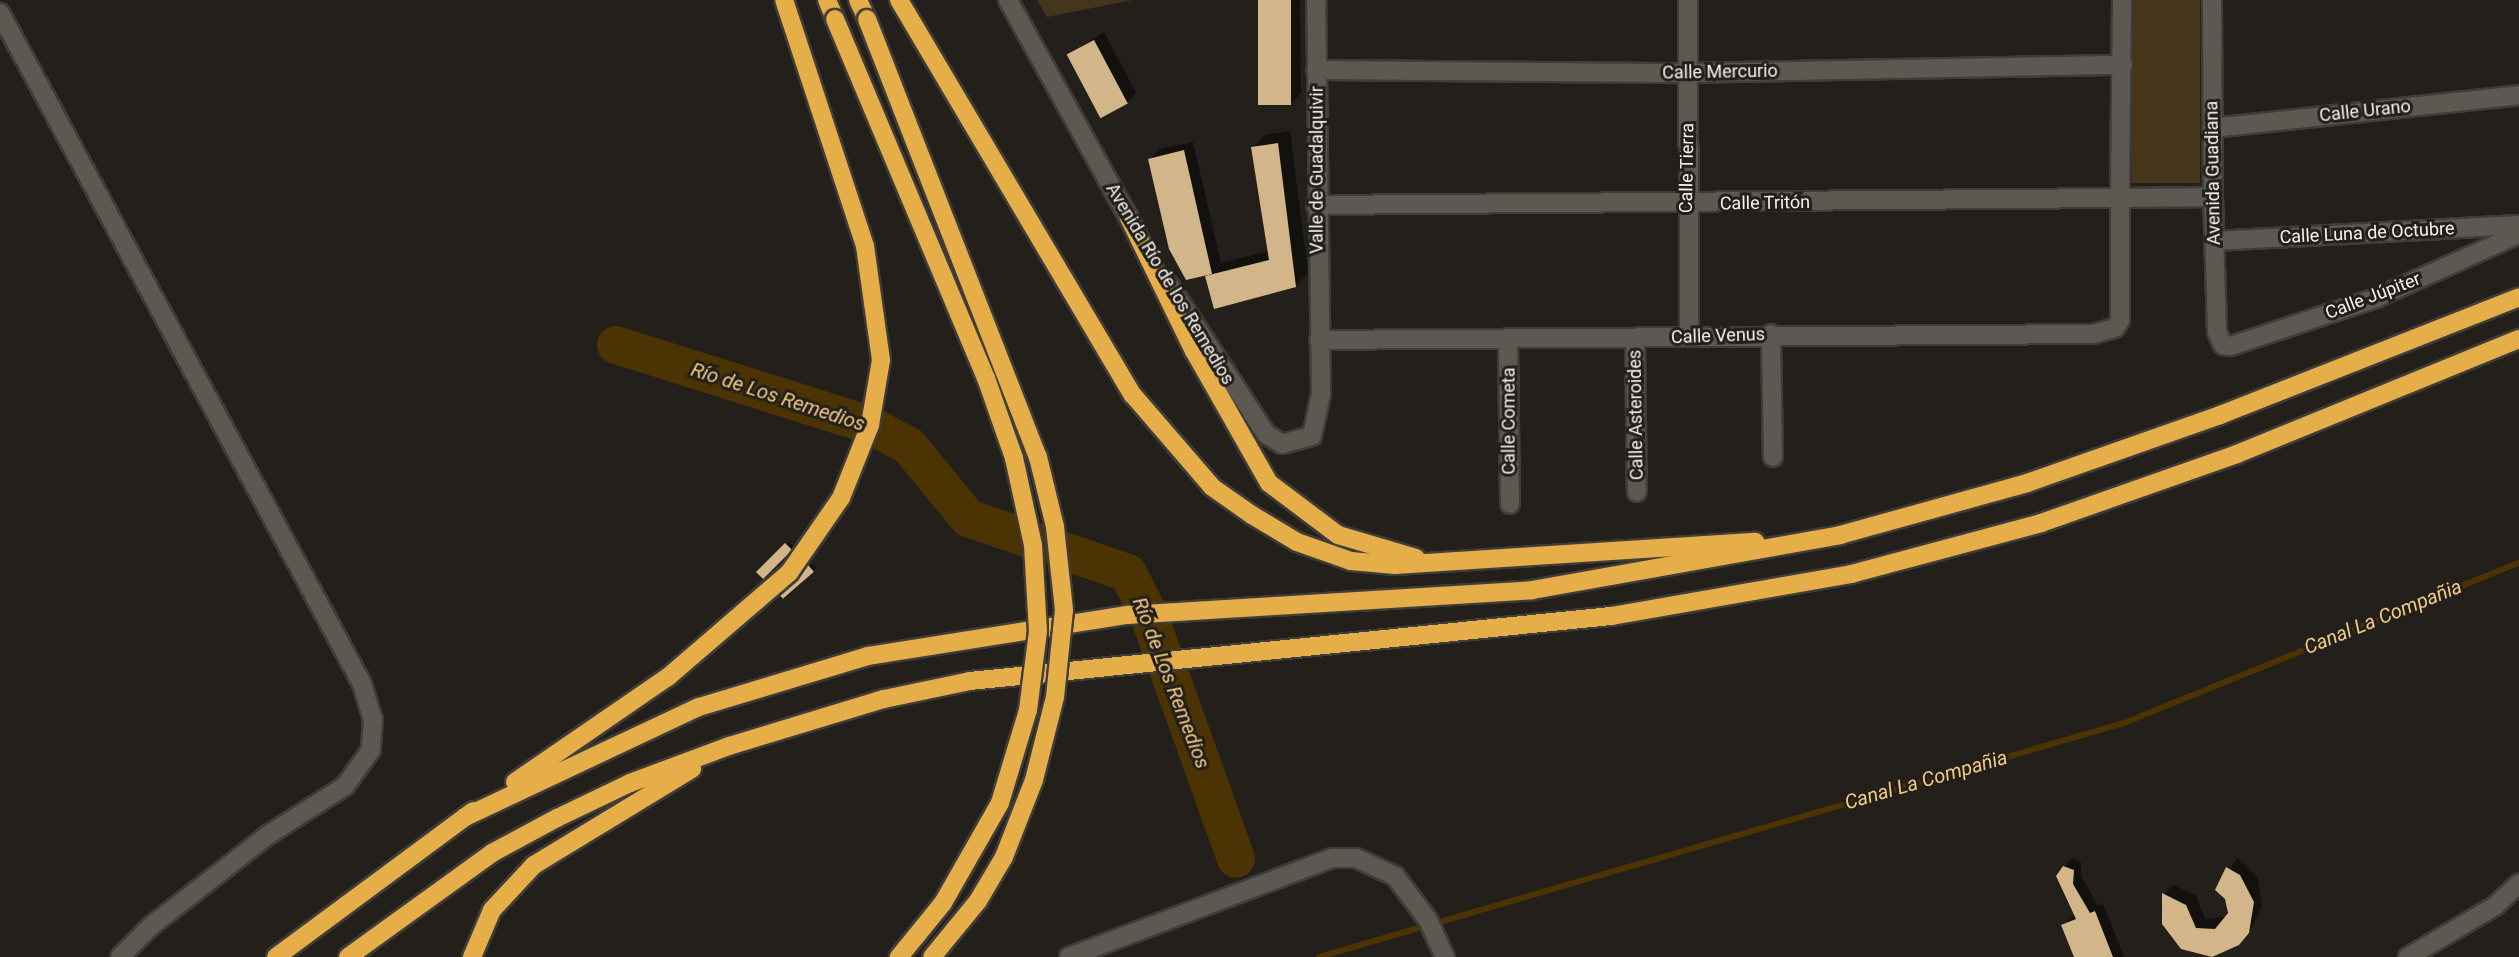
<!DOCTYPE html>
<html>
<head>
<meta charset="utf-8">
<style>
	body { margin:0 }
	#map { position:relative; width:2519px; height:957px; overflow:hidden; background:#23201b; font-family:Roboto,sans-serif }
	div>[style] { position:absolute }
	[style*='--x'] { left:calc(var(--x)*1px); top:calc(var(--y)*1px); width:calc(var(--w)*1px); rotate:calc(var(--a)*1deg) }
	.green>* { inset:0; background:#45351b; transform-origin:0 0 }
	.shadow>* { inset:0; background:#0007; transform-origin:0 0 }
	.stream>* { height:6px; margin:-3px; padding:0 3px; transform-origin:3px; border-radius:3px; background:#4b3303 }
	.river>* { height:38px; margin:-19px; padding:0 19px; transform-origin:19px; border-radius:19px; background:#4b3303 }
	.building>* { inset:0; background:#d2b689; transform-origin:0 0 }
	.roads { filter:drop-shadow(2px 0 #3f3c39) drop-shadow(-2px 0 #3f3c39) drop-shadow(0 2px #3f3c39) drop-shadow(0 -2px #3f3c39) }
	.street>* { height:18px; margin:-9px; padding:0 9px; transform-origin:9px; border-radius:9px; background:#5c5953 }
	.secondary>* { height:18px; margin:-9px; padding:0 9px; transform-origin:9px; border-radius:9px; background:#5c5953 }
	.highway>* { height:18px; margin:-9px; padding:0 9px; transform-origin:9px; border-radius:9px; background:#e6ae48 }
	.bridges { filter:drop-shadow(2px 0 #3f3c39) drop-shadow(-2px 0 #3f3c39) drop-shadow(0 2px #3f3c39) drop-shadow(0 -2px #3f3c39) }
	.highway-bridge>* { height:18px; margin:-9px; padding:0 9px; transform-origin:9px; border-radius:9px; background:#e6ae48 }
	span { translate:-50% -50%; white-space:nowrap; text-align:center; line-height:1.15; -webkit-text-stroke:6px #23201b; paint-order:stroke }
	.street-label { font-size:18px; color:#f4f2ef }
	.water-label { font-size:20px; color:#f3c985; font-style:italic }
</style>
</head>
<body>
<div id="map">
	<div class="green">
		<div style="clip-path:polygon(1037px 0,1133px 0,1047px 17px)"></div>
		<div style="left:2132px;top:0;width:68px;height:183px"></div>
	</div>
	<div class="shadow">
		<div style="clip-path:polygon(1260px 0,1300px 0,1301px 93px,1292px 103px)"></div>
		<div style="clip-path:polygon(1104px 32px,1136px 93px,1127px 103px,1069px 55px)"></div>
		<div style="clip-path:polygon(1290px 131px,1308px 273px,1295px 286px,1207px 276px,1210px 273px,1150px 159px,1159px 149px,1193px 142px,1221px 263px,1269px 251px,1252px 148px,1265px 135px)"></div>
		<div style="clip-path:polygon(789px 542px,793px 546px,764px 578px,759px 573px)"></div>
		<div style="left:812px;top:564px;width:6px;height:43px;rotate:45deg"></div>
		<div style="clip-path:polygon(2072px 858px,2081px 862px,2081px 876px,2098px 906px,2103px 904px,2124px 957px,2076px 957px,2063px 925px,2075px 915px,2064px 867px)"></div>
		<div style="clip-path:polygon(2237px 858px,2258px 878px,2262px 907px,2248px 934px,2182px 948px,2171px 937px,2161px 908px,2164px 894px,2173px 885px,2196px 895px,2205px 919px,2225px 917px,2229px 905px,2216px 890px)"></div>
	</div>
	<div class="stream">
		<div style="--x:1319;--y:957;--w:838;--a:-16.21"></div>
		<div style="--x:2124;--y:723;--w:426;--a:-22.1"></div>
	</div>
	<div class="river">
		<div style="--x:616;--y:345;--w:266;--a:17.5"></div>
		<div style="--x:870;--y:425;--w:44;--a:28.3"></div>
		<div style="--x:909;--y:446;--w:93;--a:50.7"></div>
		<div style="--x:968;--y:518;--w:169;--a:19"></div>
		<div style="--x:1128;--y:573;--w:45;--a:63.4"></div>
		<div style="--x:1148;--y:613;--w:261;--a:70.3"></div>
	</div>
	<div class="building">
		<div style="left:1258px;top:0;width:33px;height:105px"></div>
		<div style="left:1094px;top:40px;width:72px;height:31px;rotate:62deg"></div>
		<div style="clip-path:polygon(1278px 143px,1296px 287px,1214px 309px,1205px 276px,1269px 260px,1251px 147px)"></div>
		<div style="clip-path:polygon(1184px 150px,1212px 274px,1186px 280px,1169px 249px,1148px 159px)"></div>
		<div style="left:785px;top:543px;width:10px;height:41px;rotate:45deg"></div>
		<div style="left:808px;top:565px;width:9px;height:41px;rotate:49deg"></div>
		<div style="clip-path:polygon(2063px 866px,2074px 870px,2073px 884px,2090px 913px,2095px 911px,2113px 957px,2074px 957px,2061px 925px,2076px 919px,2056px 876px)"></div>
		<div style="clip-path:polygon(2226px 867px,2240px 875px,2254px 902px,2249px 933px,2239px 945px,2212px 957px,2181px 949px,2162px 924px,2162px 893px,2186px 905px,2196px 928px,2215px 929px,2228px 913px,2225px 899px,2215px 890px)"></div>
	</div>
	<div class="roads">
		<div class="street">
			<div style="--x:1688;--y:0;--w:337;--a:89.8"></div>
			<div style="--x:0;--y:13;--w:762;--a:61.65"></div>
			<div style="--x:362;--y:684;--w:37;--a:73"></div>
			<div style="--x:373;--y:719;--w:31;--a:94"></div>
			<div style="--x:371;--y:750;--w:44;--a:125.8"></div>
			<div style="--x:345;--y:786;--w:91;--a:147.5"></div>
			<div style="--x:268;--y:835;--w:150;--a:142.1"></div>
			<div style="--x:150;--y:927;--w:42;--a:135"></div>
			<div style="--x:1316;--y:70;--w:372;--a:0.5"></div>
			<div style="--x:1688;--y:73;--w:435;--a:-1.1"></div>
			<div style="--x:2212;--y:128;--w:309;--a:-6.1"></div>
			<div style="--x:2213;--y:197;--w:135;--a:88.3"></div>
			<div style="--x:2217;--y:332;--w:14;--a:65"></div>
			<div style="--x:2223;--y:345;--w:8;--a:7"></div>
			<div style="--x:2231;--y:346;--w:153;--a:-18.3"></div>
			<div style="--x:2376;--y:298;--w:157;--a:-24.1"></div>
			<div style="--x:1316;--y:205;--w:804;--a:-0.5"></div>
			<div style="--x:2120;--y:198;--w:122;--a:90"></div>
			<div style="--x:2120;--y:320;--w:9;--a:122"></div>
			<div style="--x:2115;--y:328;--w:23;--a:165"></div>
			<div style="--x:2093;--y:334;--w:774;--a:179.56"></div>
			<div style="--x:2214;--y:241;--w:305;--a:-3"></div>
			<div style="--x:1169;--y:285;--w:178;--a:56.9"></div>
			<div style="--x:1266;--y:434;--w:19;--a:32"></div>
			<div style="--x:1282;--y:444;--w:31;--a:-15"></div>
			<div style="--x:1312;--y:436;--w:43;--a:-77.9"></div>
			<div style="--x:1321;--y:394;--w:394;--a:-90.7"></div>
			<div style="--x:1771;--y:334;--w:123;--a:89.1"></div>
			<div style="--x:1508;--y:338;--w:166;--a:89.3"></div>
			<div style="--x:1635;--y:338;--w:154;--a:89.3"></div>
			<div style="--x:1069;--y:957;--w:282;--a:-20.6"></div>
			<div style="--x:1333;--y:858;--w:23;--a:0"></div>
			<div style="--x:1356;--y:858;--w:43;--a:24.8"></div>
			<div style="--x:1395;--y:876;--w:55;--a:53.1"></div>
			<div style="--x:1428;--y:920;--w:41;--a:65.3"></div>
			<div style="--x:2408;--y:957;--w:101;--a:-30.4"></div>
			<div style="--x:2495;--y:906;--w:33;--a:-43"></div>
		</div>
		<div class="secondary">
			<div style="--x:1008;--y:0;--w:249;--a:61"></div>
			<div style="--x:2122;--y:0;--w:198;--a:90.6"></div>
			<div style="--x:2120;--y:198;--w:93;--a:-0.6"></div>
			<div style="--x:2213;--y:197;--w:197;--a:-90.3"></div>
		</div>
		<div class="highway">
			<div style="--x:827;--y:0;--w:21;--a:67"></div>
			<div style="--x:858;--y:0;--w:21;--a:65"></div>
			<div style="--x:899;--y:0;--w:459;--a:59.4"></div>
			<div style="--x:1133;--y:395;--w:121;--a:49.3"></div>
			<div style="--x:1212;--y:487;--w:49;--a:35"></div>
			<div style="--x:1252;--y:515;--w:52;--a:31"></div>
			<div style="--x:1297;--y:542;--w:57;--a:19.4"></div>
			<div style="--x:1351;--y:561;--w:44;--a:5.2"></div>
			<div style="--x:1395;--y:565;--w:361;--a:-3.7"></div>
			<div style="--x:1129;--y:218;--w:148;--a:64"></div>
			<div style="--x:1194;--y:351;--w:152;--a:60.4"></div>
			<div style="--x:1269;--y:483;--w:86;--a:37"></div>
			<div style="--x:1338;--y:535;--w:81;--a:16.4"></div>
			<div style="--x:515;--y:782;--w:186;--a:-34.5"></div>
			<div style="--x:668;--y:677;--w:160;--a:-40.7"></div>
			<div style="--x:789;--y:573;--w:91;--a:-55.3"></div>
			<div style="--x:841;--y:498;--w:79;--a:-68.3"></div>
			<div style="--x:870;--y:425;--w:66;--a:-80.4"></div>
			<div style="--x:881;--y:360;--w:115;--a:-98"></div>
			<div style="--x:865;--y:246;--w:259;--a:-108.2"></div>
			<div style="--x:465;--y:817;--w:259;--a:-25.2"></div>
			<div style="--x:699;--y:707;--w:177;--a:-16.8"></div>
			<div style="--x:868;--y:656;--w:263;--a:-9"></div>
			<div style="--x:1128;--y:615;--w:405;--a:-3.5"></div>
			<div style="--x:1532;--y:590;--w:313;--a:-10.1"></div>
			<div style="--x:1840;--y:535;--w:194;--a:-15.5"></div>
			<div style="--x:2027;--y:483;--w:205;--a:-19.4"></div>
			<div style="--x:2220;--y:415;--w:321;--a:-21.5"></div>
			<div style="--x:276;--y:957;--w:245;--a:-36.5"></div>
			<div style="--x:348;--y:957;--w:178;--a:-35.8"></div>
			<div style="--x:492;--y:853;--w:74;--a:-28.3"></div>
			<div style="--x:557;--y:818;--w:81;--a:-25.6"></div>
			<div style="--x:630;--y:783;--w:106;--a:-20.5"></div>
			<div style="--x:729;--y:746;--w:162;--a:-16.9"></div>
			<div style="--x:884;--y:699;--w:88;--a:-11.8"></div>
			<div style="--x:970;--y:681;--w:644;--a:-5.79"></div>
			<div style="--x:1611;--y:616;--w:244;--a:-9.9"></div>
			<div style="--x:1851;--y:574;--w:197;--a:-15"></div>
			<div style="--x:2041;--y:523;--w:208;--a:-19.4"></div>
			<div style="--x:2237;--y:454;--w:305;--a:-22.2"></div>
			<div style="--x:472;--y:957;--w:51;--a:-66.9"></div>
			<div style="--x:492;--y:910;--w:62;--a:-47"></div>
			<div style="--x:534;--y:865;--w:185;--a:-31.3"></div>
		</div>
	</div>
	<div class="bridges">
		<div class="highway-bridge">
			<div style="--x:835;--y:19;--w:389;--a:67.2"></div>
			<div style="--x:986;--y:378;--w:85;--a:70.7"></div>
			<div style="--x:1014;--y:458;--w:89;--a:77.7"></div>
			<div style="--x:1033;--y:545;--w:86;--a:86.7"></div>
			<div style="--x:1038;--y:631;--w:80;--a:97.2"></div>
			<div style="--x:1028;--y:710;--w:97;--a:106.8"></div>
			<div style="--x:1000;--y:803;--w:115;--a:119.7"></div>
			<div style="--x:943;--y:903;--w:70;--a:129.2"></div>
			<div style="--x:867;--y:19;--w:470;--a:68.7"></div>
			<div style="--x:1038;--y:457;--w:72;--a:76.3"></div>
			<div style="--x:1055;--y:527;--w:83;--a:83.8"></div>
			<div style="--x:1064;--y:610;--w:87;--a:95.9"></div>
			<div style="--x:1055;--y:697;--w:86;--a:104.2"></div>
			<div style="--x:1034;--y:780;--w:83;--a:111.3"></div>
			<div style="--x:1004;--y:857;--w:51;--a:120.6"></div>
			<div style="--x:978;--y:901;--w:72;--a:129.4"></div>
		</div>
	</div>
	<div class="street-label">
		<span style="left:1720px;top:72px;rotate:-1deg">Calle Mercurio</span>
		<span style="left:2365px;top:111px;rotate:-6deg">Calle Urano</span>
		<span style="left:1687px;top:168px;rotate:-89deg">Calle Tierra</span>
		<span style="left:1317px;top:170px;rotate:-90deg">Valle de Guadalquivir</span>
		<span style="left:2213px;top:173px;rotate:-91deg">Avenida Guadiana</span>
		<span style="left:1765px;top:203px;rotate:-1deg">Calle Tritón</span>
		<span style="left:2367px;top:233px;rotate:-3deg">Calle Luna de Octubre</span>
		<span style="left:1170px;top:284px;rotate:59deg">Avenida Río de los Remedios</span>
		<span style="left:2373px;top:296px;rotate:-21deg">Calle Júpiter</span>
		<span style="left:1718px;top:336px;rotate:-2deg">Calle Venus</span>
		<span style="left:1636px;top:415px;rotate:-91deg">Calle Asteroides</span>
		<span style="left:1509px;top:421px;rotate:-90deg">Calle Cometa</span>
	</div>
	<div class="water-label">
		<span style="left:778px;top:397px;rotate:18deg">Río de Los Remedios</span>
		<span style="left:2383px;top:617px;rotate:-22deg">Canal La Compañia</span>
		<span style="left:1171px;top:683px;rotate:69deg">Río de Los Remedios</span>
		<span style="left:1926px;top:780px;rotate:-16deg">Canal La Compañia</span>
	</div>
</div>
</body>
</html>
